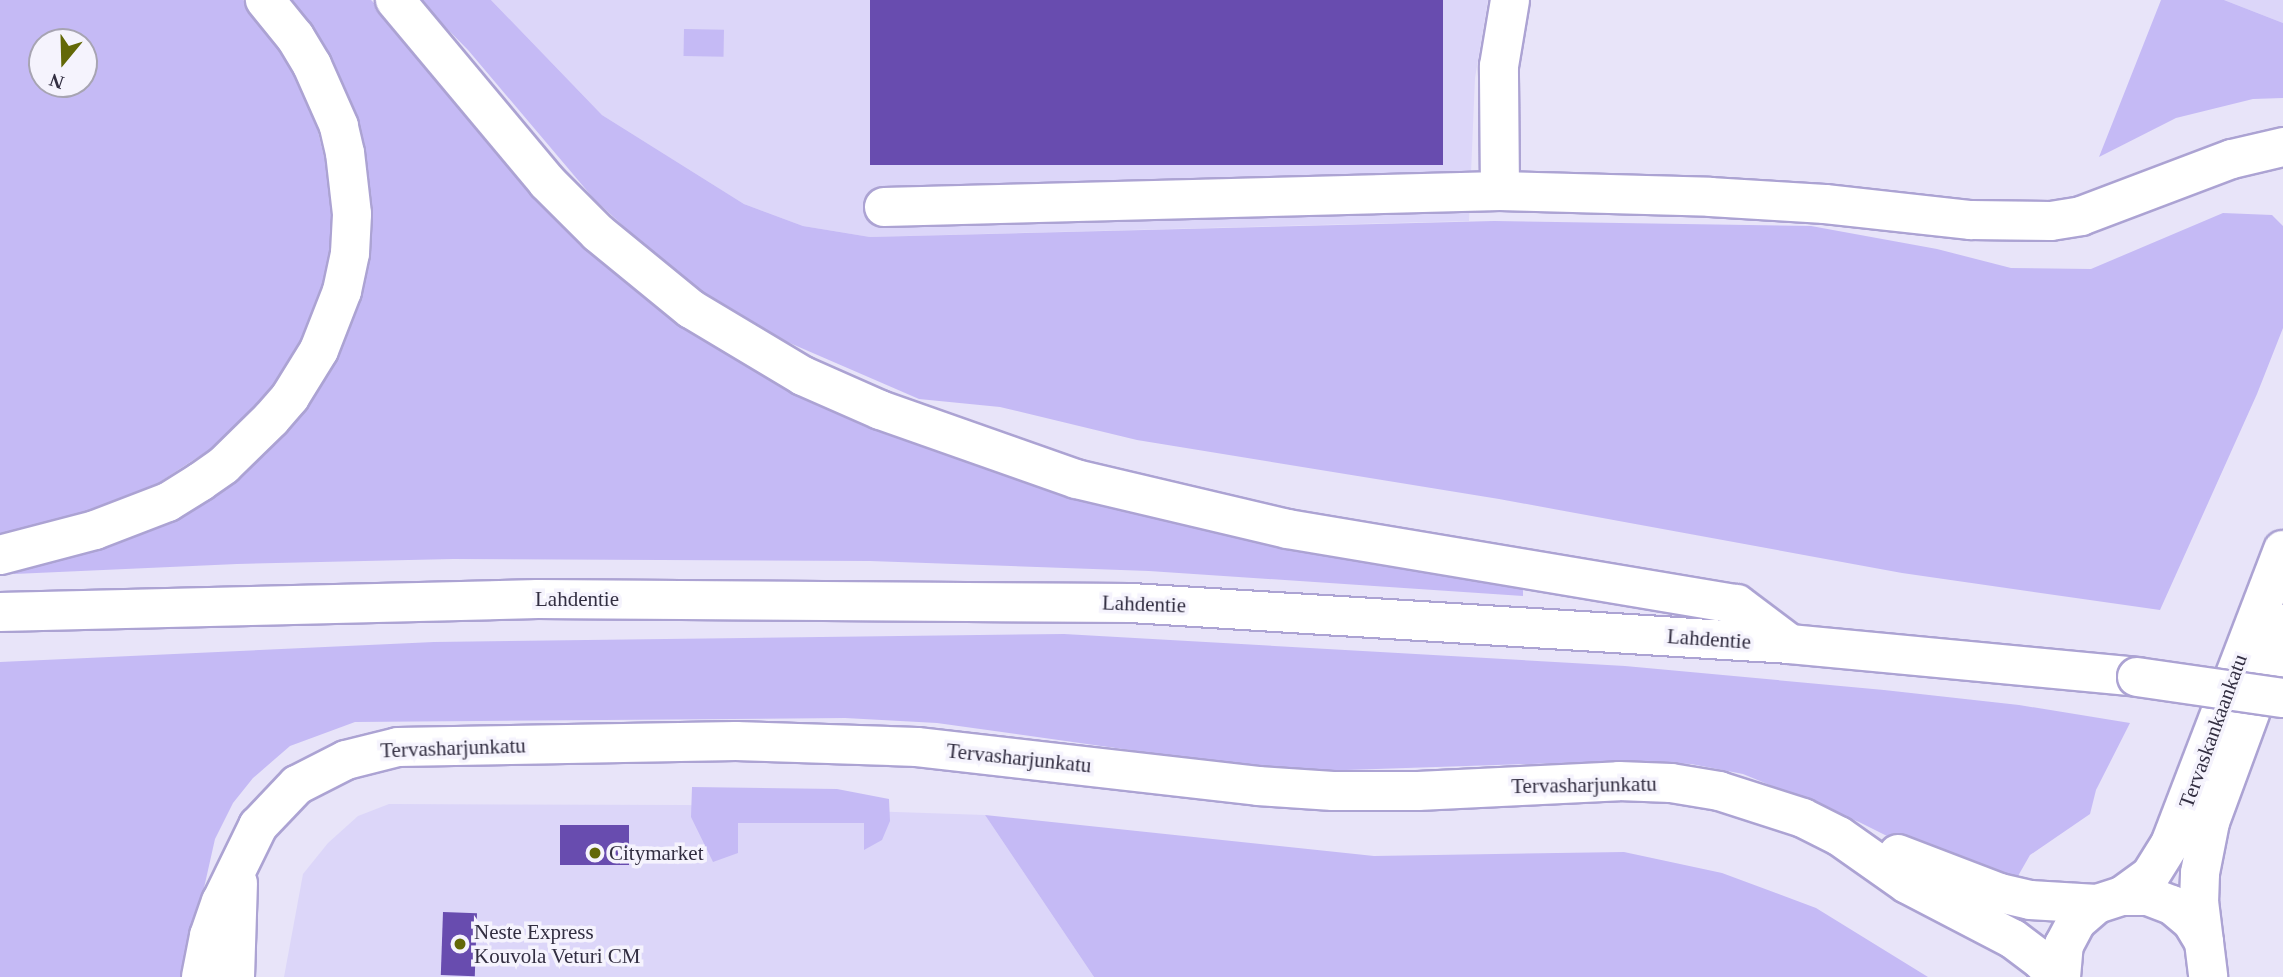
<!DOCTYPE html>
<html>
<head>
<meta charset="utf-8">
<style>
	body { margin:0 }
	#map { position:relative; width:2283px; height:977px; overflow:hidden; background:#e8e4f9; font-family:Georgia,serif }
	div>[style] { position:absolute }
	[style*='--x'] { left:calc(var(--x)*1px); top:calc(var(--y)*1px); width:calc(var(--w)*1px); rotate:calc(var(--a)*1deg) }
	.built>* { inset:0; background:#dcd6f9 }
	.green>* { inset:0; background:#c5baf5; transform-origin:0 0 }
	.building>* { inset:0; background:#684caf; transform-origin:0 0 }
	.roads { filter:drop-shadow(2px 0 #aca3d3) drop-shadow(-2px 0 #aca3d3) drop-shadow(0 2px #aca3d3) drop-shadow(0 -2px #aca3d3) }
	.minor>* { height:38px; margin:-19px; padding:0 19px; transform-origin:19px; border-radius:19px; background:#fff }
	.highway>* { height:38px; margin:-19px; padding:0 19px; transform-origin:19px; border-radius:19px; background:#fff }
	.bridges { filter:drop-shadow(2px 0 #aca3d3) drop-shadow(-2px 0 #aca3d3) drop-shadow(0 2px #aca3d3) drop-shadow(0 -2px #aca3d3) }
	.highway-bridge>* { height:38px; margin:-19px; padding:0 19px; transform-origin:19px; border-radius:19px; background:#fff }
	.dots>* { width:19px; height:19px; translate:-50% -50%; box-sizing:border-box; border:4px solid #f5f3fd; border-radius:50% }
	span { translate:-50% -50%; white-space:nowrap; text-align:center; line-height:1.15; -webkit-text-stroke:7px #f5f3fd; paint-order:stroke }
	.street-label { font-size:21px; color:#322e41 }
	.poi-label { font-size:21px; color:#322e41 }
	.left { translate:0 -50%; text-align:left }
	.north { position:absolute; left:28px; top:28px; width:70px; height:70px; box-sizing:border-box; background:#f5f3fd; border:2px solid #a7a4b2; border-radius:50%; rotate:199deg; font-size:19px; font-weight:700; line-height:28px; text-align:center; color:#322e41 }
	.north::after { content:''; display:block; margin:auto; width:24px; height:32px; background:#636807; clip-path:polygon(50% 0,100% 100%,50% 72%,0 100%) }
</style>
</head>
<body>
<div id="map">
	<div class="built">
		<div style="clip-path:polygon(491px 0,1488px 0,1475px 78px,1469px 221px,870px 237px,803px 226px,744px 204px,602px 115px)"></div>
		<div style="clip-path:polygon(2224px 0,2283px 0,2283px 23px)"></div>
		<div style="clip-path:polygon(389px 804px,687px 805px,985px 815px,1094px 977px,284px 977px,303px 874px,328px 843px,358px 816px)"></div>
	</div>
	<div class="green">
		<div style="clip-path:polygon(evenodd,0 0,243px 0,263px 22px,298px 79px,316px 123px,329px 178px,332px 236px,322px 299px,309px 332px,281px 382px,254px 412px,215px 446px,155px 485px,73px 518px,0 535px,0 0,42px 42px,84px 42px,84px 84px,42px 84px,42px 42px)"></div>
		<div style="clip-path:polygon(289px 0,371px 0,754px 369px,819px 405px,936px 451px,1047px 486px,1370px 562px,1523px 588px,1523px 596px,1149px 571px,870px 561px,453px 559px,237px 564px,14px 574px,14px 569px,72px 557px,197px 507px,228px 487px,265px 455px,297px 419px,322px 383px,341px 345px,355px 311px,362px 271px)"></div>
		<div style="clip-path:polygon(419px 0,491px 0,602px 115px,744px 204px,803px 226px,870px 237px,1494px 221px,1811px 226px,1937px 249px,2011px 268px,2091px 269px,2223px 213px,2272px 215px,2283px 226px,2283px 328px,2257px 394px,2160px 610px,1902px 573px,1499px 499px,1137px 440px,1000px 407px,919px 399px,753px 327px,680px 278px,594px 199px,468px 50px)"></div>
		<div style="clip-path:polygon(2161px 0,2224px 0,2283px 23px,2283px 98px,2253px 99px,2176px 118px,2099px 157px)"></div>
		<div style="left:684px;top:29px;width:40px;height:27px;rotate:1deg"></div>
		<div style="clip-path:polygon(1064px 634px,1625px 666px,1884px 690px,2019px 705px,2130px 723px,2096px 790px,2090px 814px,2030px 855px,2014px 883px,1933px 859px,1859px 822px,1743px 774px,1691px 764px,1620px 761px,1286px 772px,937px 723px,845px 718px,355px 722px,290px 746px,253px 778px,233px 803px,215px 839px,184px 977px,0 977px,0 662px,434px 642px)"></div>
		<div style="clip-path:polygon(692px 787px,837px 789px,889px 799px,890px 821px,882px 840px,864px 850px,864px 823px,738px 823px,738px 853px,713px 862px,691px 817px)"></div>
		<div style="clip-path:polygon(985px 815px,1374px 856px,1624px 852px,1722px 873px,1816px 908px,1928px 977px,1094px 977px)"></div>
	</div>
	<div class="building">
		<div style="left:870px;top:0;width:573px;height:165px"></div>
		<div style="left:560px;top:825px;width:69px;height:40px"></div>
		<div style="left:443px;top:912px;width:34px;height:63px;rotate:2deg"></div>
	</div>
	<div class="roads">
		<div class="minor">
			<div style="--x:1500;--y:191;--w:125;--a:-90.5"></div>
			<div style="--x:1499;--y:66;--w:67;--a:-80.5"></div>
			<div style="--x:884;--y:207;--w:616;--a:-1.49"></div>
			<div style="--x:1500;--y:191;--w:210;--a:1.6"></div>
			<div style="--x:1710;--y:197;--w:115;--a:3.5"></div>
			<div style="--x:1825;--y:204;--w:147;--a:6.3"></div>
			<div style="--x:1971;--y:220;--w:80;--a:0.7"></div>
			<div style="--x:2051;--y:221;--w:30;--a:-9"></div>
			<div style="--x:2081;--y:216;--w:161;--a:-20.7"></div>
			<div style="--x:2232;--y:159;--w:52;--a:-13.2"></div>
			<div style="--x:1898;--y:854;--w:109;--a:20.9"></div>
			<div style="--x:2000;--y:893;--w:31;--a:13"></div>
			<div style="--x:2030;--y:900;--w:67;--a:3.4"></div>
			<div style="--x:2122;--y:896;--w:34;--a:-36"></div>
			<div style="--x:2150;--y:876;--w:38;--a:-58"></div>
			<div style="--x:2170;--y:844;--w:315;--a:-69"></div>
			<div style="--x:2204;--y:942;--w:39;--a:-97"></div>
			<div style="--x:2199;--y:903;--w:30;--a:-88"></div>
			<div style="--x:2200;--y:873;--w:52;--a:-78.9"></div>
			<div style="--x:2210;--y:822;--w:211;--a:-69.8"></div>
			<div style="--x:201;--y:977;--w:42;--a:-79"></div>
			<div style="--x:209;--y:936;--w:36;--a:-71"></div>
			<div style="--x:221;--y:902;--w:85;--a:-64"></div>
			<div style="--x:258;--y:826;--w:57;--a:-46.4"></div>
			<div style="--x:297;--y:785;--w:55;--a:-27"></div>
			<div style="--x:346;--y:760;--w:54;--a:-14"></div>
			<div style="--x:398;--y:747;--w:338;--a:-1"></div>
			<div style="--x:736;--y:741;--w:181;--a:1.9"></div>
			<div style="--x:917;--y:747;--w:343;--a:6.5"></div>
			<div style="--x:1258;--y:786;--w:75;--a:3.8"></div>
			<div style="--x:1333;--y:791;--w:85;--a:0"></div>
			<div style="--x:1418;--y:791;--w:201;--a:-2.8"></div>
			<div style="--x:1619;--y:781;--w:52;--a:2.2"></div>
			<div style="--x:1671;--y:783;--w:49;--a:9.5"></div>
			<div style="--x:1719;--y:791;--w:88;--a:17.8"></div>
			<div style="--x:1803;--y:818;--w:40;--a:26.6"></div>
			<div style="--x:1839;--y:836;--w:83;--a:35.2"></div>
			<div style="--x:1907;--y:884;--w:119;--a:27.4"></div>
			<div style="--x:2013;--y:939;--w:34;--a:37"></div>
			<div style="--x:2040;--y:959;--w:24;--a:48"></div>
			<div style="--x:235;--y:977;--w:94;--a:-88.2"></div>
			<div style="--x:2061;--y:977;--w:32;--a:-85"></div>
			<div style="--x:2064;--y:945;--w:26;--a:-62"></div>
			<div style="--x:2076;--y:922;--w:28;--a:-41"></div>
			<div style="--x:2097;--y:904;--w:26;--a:-18"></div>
			<div style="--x:2122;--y:896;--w:26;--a:0"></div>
			<div style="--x:2148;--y:896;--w:26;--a:21"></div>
			<div style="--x:2172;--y:905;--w:26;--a:40"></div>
			<div style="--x:2192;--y:922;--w:23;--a:59"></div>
			<div style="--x:2204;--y:942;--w:35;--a:83"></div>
		</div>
		<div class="highway">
			<div style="--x:395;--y:0;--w:237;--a:50.1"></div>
			<div style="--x:547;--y:182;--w:72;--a:45"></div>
			<div style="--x:598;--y:233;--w:120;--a:39.3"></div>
			<div style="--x:691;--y:309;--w:131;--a:30.9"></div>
			<div style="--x:803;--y:376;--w:84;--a:23.8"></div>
			<div style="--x:880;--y:410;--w:208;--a:19.4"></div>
			<div style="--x:1076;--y:479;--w:217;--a:13.3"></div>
			<div style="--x:1287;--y:529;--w:456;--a:9.5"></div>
			<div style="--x:1737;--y:604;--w:66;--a:37"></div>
			<div style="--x:0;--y:555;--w:98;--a:-14.7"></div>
			<div style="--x:95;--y:530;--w:78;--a:-21"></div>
			<div style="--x:168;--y:502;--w:38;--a:-32"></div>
			<div style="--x:200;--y:482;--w:29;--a:-35"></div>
			<div style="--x:224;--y:465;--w:66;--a:-44.4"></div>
			<div style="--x:271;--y:419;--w:29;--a:-49"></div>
			<div style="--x:290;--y:397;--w:55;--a:-58.3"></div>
			<div style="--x:319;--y:350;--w:63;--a:-68.7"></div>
			<div style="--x:342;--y:291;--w:39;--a:-78"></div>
			<div style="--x:350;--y:253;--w:39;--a:-87"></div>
			<div style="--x:352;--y:214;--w:61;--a:-96.5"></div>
			<div style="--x:345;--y:153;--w:28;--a:-103"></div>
			<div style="--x:339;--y:126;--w:67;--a:-113.9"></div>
			<div style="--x:312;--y:65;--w:33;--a:-121"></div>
			<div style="--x:295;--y:37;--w:48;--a:-129"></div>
			<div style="--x:0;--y:612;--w:538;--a:-1.38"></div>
			<div style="--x:538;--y:599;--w:593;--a:0.39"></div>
			<div style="--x:1131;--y:603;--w:660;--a:3.56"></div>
			<div style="--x:1790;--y:644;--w:349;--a:5.4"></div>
		</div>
	</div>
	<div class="bridges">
		<div class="highway-bridge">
			<div style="--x:2137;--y:677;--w:148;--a:8.2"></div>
		</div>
	</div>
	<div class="dots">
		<div style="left:595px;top:853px;background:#636807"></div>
		<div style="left:460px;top:944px;background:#636807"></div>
	</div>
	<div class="street-label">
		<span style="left:577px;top:599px">Lahdentie</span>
		<span style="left:1144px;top:604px;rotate:2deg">Lahdentie</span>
		<span style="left:1709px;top:639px;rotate:4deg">Lahdentie</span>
		<span style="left:2213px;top:731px;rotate:-70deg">Tervaskankaankatu</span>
		<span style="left:453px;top:748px;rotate:-2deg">Tervasharjunkatu</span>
		<span style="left:1019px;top:758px;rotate:6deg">Tervasharjunkatu</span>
		<span style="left:1584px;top:785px;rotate:-1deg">Tervasharjunkatu</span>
	</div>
	<div class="poi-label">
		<span class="left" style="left:609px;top:853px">Citymarket</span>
		<span class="left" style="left:474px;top:944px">Neste Express<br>Kouvola Veturi CM</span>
	</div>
	<div class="north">N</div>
</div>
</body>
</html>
